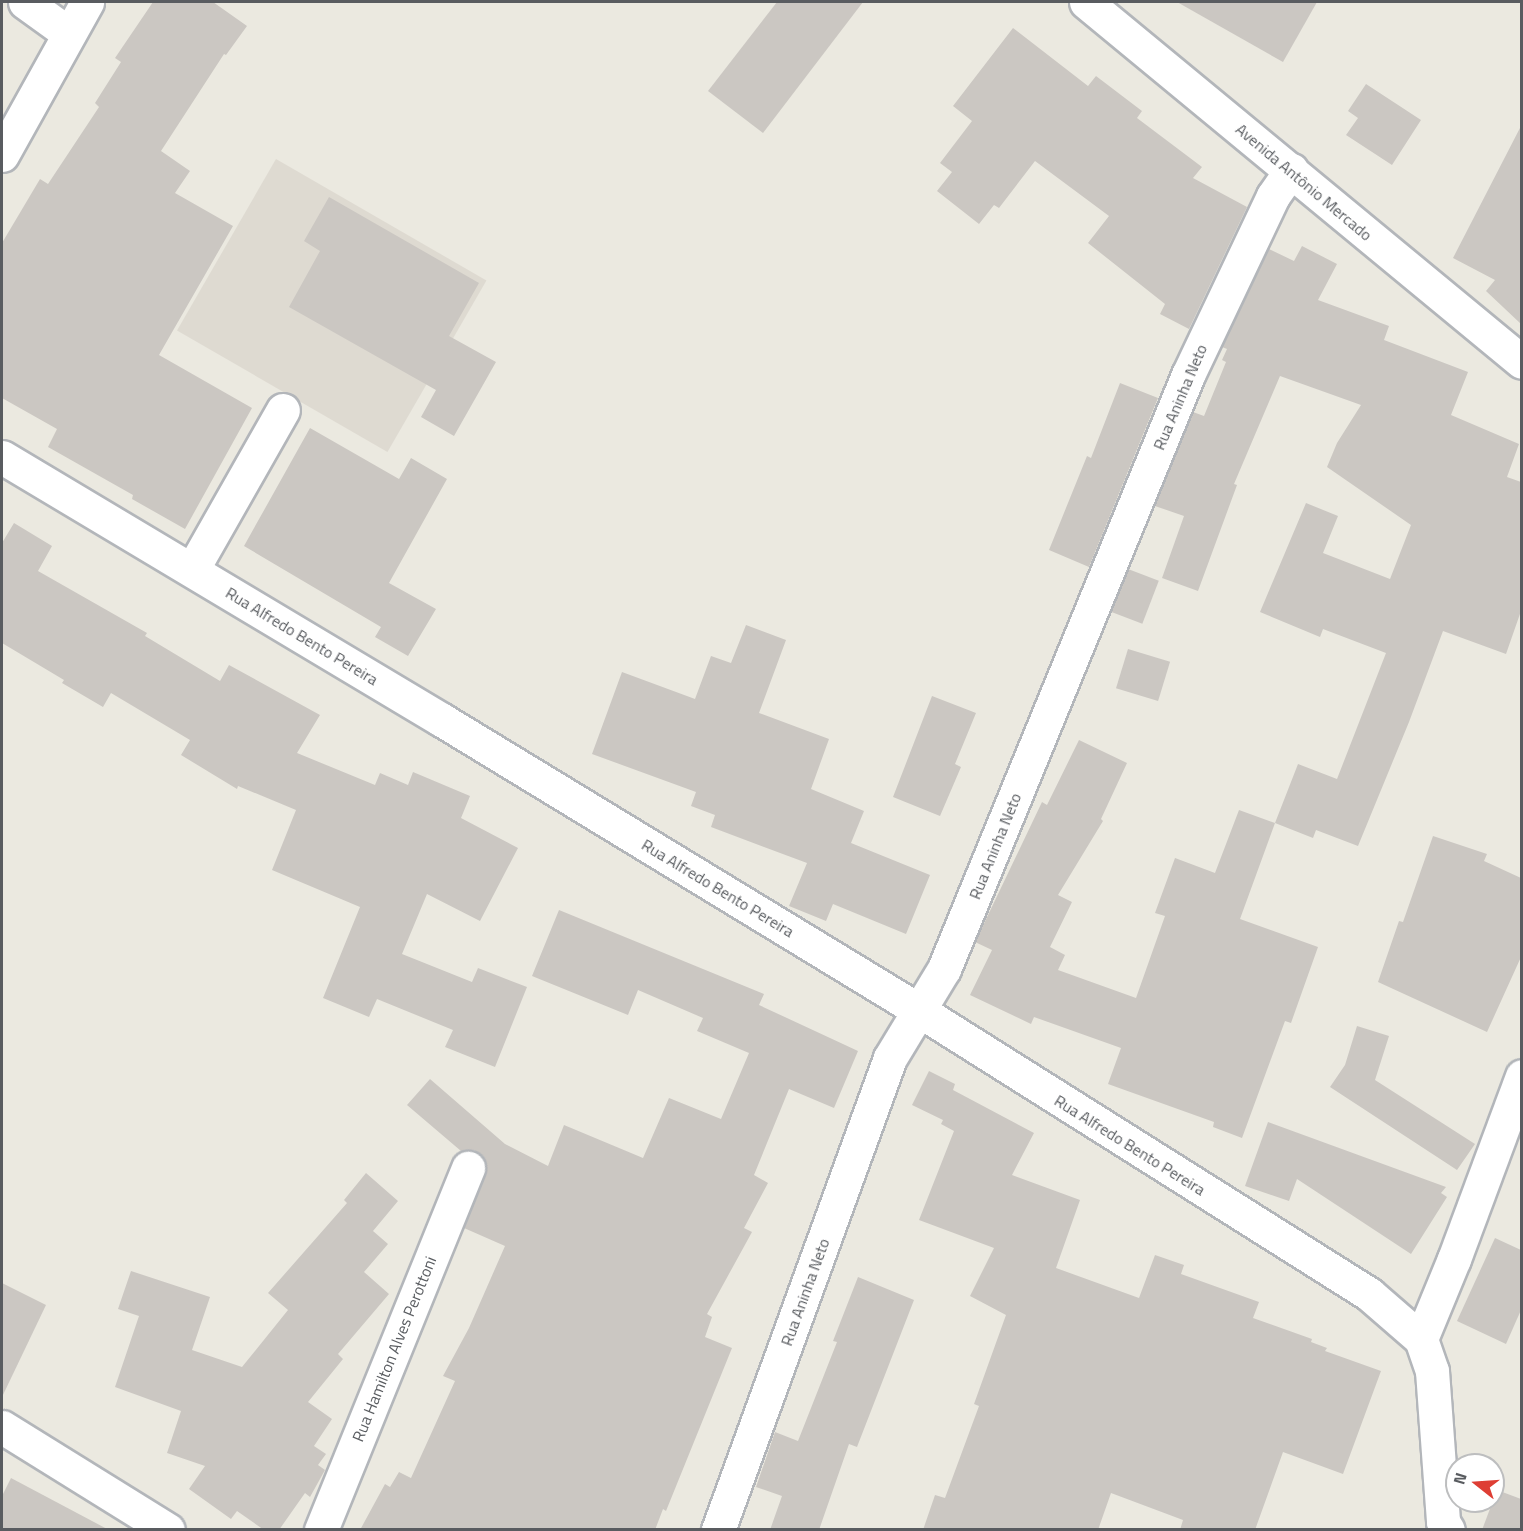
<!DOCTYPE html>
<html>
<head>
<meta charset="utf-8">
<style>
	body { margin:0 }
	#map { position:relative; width:1523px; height:1531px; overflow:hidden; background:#ebe9e0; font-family:"Titillium Web",sans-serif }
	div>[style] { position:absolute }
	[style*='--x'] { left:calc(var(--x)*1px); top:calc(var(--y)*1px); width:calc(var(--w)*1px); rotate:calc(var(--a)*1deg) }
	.education>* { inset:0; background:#dedad1; transform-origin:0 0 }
	.building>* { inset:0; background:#cbc7c2; transform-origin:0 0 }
	.roads { filter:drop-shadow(2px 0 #b3b6ba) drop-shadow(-2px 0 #b3b6ba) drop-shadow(0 2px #b3b6ba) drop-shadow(0 -2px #b3b6ba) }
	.street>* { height:33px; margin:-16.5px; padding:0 16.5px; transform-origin:16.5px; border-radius:16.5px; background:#fff }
	.secondary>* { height:33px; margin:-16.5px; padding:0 16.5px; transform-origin:16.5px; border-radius:16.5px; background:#fff }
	span { translate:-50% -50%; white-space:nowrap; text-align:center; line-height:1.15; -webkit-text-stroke:4.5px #fff; paint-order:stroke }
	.street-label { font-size:16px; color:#595c60 }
	.frame { position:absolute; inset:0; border:3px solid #595c60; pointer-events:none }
	.north { position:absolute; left:1445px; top:1453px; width:60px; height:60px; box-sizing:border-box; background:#fff; border:2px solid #bdbebf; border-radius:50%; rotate:287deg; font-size:16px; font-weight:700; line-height:24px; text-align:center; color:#595c60 }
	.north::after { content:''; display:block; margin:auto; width:21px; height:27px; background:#de3e34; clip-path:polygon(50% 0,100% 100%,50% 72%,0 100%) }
</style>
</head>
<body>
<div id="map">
	<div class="education">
		<div style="left:276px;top:159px;width:243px;height:198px;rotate:30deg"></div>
	</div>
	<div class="building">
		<div style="clip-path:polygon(153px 2px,213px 2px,247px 26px,226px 55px,224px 54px,161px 151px,190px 171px,175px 193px,233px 226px,159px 355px,252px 408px,185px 529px,132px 499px,133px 495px,48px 447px,57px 429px,2px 398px,2px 243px,40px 179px,48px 184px,99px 107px,95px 103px,121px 62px,115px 58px)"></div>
		<div style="clip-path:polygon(777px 2px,863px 2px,763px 133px,708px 91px)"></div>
		<div style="clip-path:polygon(1177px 2px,1317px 2px,1283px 62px)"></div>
		<div style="clip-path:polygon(1013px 28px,1088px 86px,1096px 76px,1142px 111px,1137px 118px,1202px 167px,1193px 178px,1247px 207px,1189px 329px,1160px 314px,1165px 304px,1088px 243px,1109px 216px,1035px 161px,999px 208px,994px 205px,979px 224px,937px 191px,952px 172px,940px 163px,972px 121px,953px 106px)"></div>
		<div style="clip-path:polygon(1366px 84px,1421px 120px,1392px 165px,1346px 135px,1358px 118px,1348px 111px)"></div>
		<div style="clip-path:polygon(1521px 126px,1521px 324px,1486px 291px,1495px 280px,1453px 258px)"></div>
		<div style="clip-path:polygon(329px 197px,479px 283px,449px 336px,496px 362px,454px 436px,421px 417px,436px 390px,289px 307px,320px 251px,304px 241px)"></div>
		<div style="clip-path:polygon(1302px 246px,1337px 264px,1318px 300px,1389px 326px,1384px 340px,1468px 372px,1451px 415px,1519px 444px,1507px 477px,1521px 482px,1521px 611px,1506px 654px,1443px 631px,1409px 722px,1358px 846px,1316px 830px,1313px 838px,1275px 823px,1298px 764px,1337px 779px,1386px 653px,1323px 629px,1320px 637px,1260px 612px,1306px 503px,1338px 516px,1323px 553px,1390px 579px,1411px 525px,1327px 467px,1337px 443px,1361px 405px,1280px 376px,1234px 484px,1237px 485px,1198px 591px,1162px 578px,1184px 516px,1155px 506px,1193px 412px,1204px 416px,1226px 362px,1222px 360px,1227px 349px,1222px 347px,1269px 249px,1294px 261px)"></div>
		<div style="clip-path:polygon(1120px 383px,1158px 398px,1089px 567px,1049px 550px,1087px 456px,1091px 458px)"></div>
		<div style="clip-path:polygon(310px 428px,399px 479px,411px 458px,447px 479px,389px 583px,436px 609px,408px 656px,375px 637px,381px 627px,244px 546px)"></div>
		<div style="clip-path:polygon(14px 523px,52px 546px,38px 571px,147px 633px,145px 636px,220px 681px,229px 665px,320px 715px,297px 753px,375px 785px,380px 773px,408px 785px,413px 772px,470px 796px,461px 818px,518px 848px,480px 921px,427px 894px,402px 954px,472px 982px,478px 968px,527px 987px,495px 1067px,445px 1047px,453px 1030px,377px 999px,369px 1017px,323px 998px,360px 907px,272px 870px,296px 810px,238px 786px,237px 789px,181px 755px,190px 740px,111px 693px,103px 707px,62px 683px,64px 680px,2px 643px,2px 543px)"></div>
		<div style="left:1128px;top:569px;width:33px;height:46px;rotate:21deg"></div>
		<div style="clip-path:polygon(746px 625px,786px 640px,759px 713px,829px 739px,811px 789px,864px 811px,851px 843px,930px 875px,906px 934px,833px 904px,826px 921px,789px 906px,807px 863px,711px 827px,715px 815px,691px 806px,696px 792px,592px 754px,622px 672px,695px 699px,711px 656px,731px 663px)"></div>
		<div style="left:1128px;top:649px;width:44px;height:41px;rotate:17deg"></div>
		<div style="clip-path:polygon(932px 696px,976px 713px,955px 764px,961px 767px,940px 816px,893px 797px)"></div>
		<div style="clip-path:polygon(1079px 740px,1127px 763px,1101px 819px,1103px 821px,1058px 895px,1072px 902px,1050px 947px,1065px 955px,1058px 970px,1136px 998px,1165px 916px,1155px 913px,1175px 858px,1215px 873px,1239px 810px,1275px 823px,1240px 919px,1318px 947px,1291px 1023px,1285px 1021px,1242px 1138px,1213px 1127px,1214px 1122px,1108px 1084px,1121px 1048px,1034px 1017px,1031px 1024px,970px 995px,992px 950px,975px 942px,978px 936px,1042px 802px,1047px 805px)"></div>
		<div style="clip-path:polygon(1433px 836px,1487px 854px,1484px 861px,1521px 878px,1521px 957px,1487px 1032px,1378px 982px,1399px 921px,1403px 922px)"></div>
		<div style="clip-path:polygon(559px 910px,764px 994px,759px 1005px,858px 1051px,834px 1108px,789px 1089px,754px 1175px,768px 1183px,744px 1228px,752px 1232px,707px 1314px,712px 1317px,705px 1337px,732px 1348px,666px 1511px,663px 1509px,655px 1530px,360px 1530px,385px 1484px,390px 1487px,399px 1472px,411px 1478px,455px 1381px,443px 1376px,469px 1328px,505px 1246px,464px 1228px,485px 1175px,487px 1166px,483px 1157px,474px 1150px,461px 1151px,407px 1105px,430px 1079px,505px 1144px,548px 1166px,564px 1125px,643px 1158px,669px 1098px,721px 1119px,749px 1053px,697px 1031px,703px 1018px,638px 990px,628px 1015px,532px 976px)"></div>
		<div style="clip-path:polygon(1357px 1026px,1389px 1036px,1375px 1080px,1475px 1144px,1457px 1170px,1330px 1087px,1345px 1065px)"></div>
		<div style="clip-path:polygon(929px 1071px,955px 1084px,953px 1090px,1034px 1133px,1012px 1175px,1080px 1200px,1056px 1268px,1139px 1298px,1155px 1255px,1184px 1265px,1181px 1274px,1259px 1302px,1253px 1318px,1312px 1339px,1311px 1342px,1327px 1348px,1325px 1351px,1381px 1371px,1343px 1474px,1283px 1452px,1255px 1530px,1180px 1530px,1183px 1520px,1111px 1493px,1098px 1530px,923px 1530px,935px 1495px,945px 1498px,979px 1406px,974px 1404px,1006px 1315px,970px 1296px,994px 1248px,919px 1220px,954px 1131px,941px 1124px,943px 1120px,912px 1105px)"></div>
		<div style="clip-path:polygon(1268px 1122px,1446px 1187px,1441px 1193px,1447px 1197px,1411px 1254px,1297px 1179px,1289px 1201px,1245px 1186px)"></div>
		<div style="clip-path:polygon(366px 1173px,398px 1201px,373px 1231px,388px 1244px,364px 1272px,389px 1294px,338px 1354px,343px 1359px,308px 1402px,332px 1419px,314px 1446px,326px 1454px,318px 1465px,325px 1470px,310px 1497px,305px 1493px,279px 1530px,264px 1530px,237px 1511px,231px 1519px,189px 1489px,205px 1466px,167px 1453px,181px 1411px,115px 1387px,139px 1316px,118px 1309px,131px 1271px,210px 1297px,192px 1350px,242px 1367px,288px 1310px,268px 1293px,347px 1203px,344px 1200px)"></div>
		<div style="clip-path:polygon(1495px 1238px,1521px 1250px,1521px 1310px,1506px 1344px,1457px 1321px)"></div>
		<div style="clip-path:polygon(858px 1277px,914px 1300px,857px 1447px,849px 1444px,819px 1530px,770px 1530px,782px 1496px,756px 1487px,775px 1432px,798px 1441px,837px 1342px,833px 1341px)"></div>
		<div style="clip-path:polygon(2px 1283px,46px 1305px,2px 1397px)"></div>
		<div style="clip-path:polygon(11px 1478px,109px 1530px,2px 1530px,2px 1496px)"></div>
		<div style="clip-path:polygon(1497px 1490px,1521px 1499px,1521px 1530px,1482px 1530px)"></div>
	</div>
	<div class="roads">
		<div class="street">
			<div style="--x:25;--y:2;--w:53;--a:35.8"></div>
			<div style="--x:2;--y:155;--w:175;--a:-60.9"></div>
			<div style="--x:2;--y:457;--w:513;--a:30.87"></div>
			<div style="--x:442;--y:720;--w:560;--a:31.33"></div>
			<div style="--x:920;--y:1011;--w:531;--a:32.22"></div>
			<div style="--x:1369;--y:1294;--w:69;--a:40.9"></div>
			<div style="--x:1421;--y:1339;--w:34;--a:71"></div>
			<div style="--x:1432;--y:1371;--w:151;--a:85.8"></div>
			<div style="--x:1443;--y:1522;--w:9;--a:58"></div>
			<div style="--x:192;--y:570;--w:184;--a:-60.4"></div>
			<div style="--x:1421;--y:1339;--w:87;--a:-67.6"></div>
			<div style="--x:1454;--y:1259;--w:195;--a:-69.6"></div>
			<div style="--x:2;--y:1427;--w:195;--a:31.8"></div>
			<div style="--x:321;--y:1530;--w:391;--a:-67.9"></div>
			<div style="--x:718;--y:1530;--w:502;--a:-69.98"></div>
			<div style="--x:890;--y:1058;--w:104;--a:-58.8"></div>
			<div style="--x:944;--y:969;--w:642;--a:-67.67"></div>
			<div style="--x:1188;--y:375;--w:198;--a:-64.6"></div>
			<div style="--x:1273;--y:196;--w:32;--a:-55"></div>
		</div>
		<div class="secondary">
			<div style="--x:1086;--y:2;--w:565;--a:39.55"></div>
		</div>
	</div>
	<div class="street-label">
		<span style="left:1304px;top:182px;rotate:40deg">Avenida Antônio Mercado</span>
		<span style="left:1180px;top:397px;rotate:-67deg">Rua Aninha Neto</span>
		<span style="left:302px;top:636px;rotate:31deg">Rua Alfredo Bento Pereira</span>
		<span style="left:995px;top:846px;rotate:-68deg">Rua Aninha Neto</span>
		<span style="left:718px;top:888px;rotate:31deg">Rua Alfredo Bento Pereira</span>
		<span style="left:1130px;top:1145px;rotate:32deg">Rua Alfredo Bento Pereira</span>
		<span style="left:805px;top:1292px;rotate:-70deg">Rua Aninha Neto</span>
		<span style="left:394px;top:1349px;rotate:-68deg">Rua Hamilton Alves Perottoni</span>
	</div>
	<div class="frame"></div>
	<div class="north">N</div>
</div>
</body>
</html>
